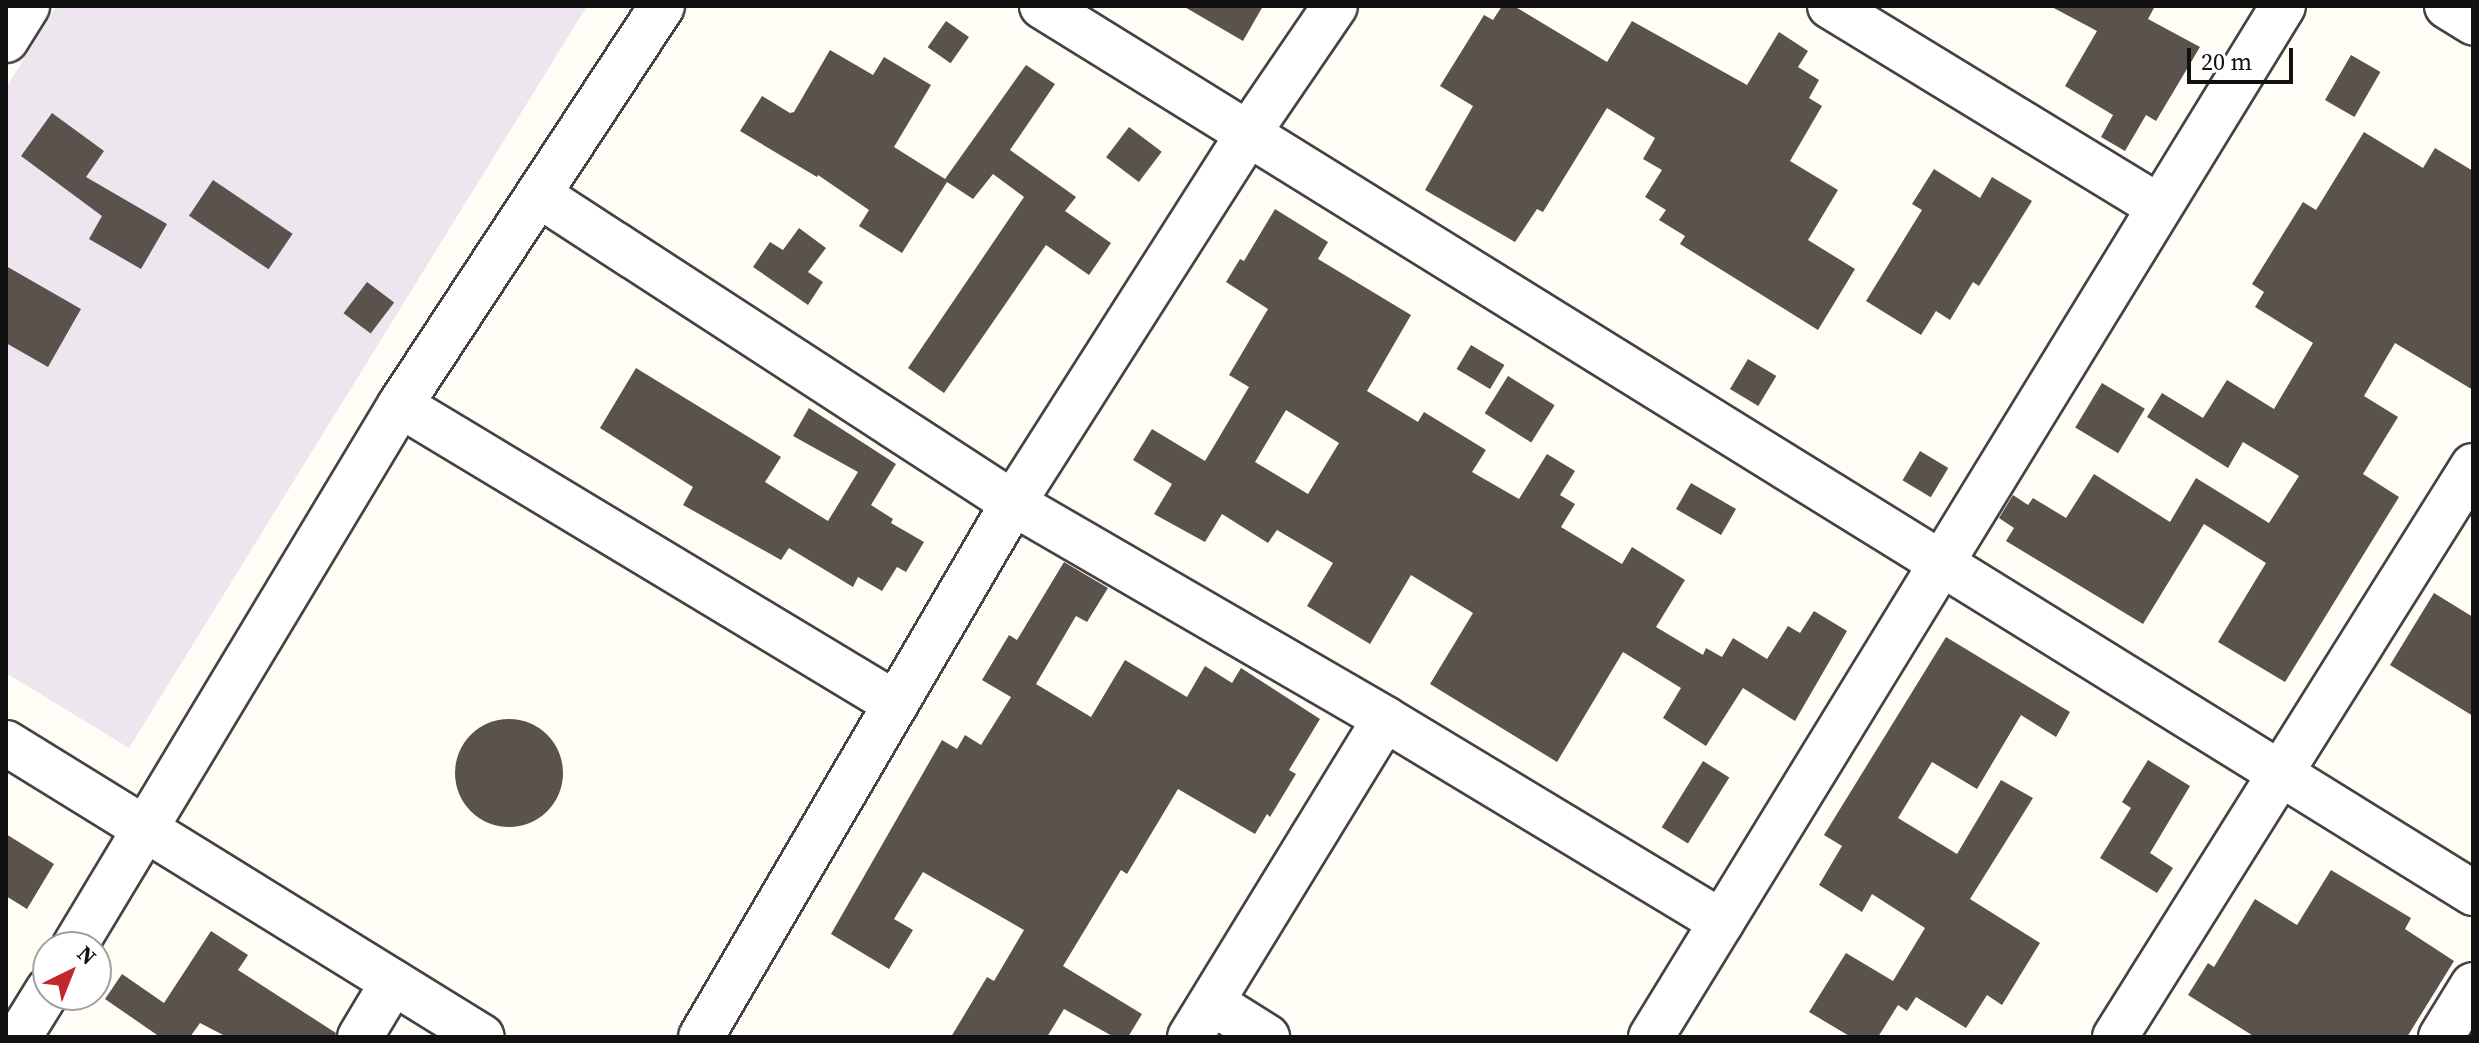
<!DOCTYPE html>
<html>
<head>
<meta charset="utf-8">
<style>
	body { margin:0 }
	#map { position:relative; width:2479px; height:1043px; overflow:hidden; background:#fffdf5; font-family:"Source Serif 4",serif }
	div>[style] { position:absolute }
	[style*='--x'] { left:calc(var(--x)*1px); top:calc(var(--y)*1px); width:calc(var(--w)*1px); rotate:calc(var(--a)*1deg) }
	.industrial>* { inset:0; background:#eee6ef }
	.building>* { inset:0; background:#5a524d; transform-origin:0 0 }
	.round { border-radius:50% }
	.roads { filter:drop-shadow(2px 0 #444) drop-shadow(-2px 0 #444) drop-shadow(0 2px #444) drop-shadow(0 -2px #444) }
	.minor>* { height:44px; margin:-22px; padding:0 22px; transform-origin:22px; border-radius:22px; background:#fff }
	span { translate:-50% -50%; white-space:nowrap; text-align:center; line-height:1.15; -webkit-text-stroke:8px #fff; paint-order:stroke }
	.frame { position:absolute; inset:0; border:8px solid #111; pointer-events:none }
	.north { position:absolute; left:32px; top:931px; width:80px; height:80px; box-sizing:border-box; background:#fff; border:2px solid #a0a0a0; border-radius:50%; rotate:43deg; font-size:22px; font-weight:700; line-height:32px; text-align:center; color:#111 }
	.north::after { content:''; display:block; margin:auto; width:28px; height:36px; background:#c4262e; clip-path:polygon(50% 0,100% 100%,50% 72%,0 100%) }
	.scale { position:absolute; left:2187px; top:48px; width:106px; height:36px; box-sizing:border-box; border:4px solid #111; border-top:0; padding-left:10px; font-size:24px; line-height:28px; white-space:nowrap; color:#111; -webkit-text-stroke:6px #fff; paint-order:stroke }
</style>
</head>
<body>
<div id="map">
	<div class="industrial">
		<div style="clip-path:polygon(57px 6px,587px 6px,129px 748px,6px 673px,6px 88px)"></div>
	</div>
	<div class="building">
		<div style="clip-path:polygon(1183px 6px,1263px 6px,1243px 41px)"></div>
		<div style="clip-path:polygon(1502px 6px,1514px 6px,1607px 62px,1632px 21px,1747px 85px,1779px 32px,1808px 51px,1798px 67px,1819px 80px,1809px 98px,1822px 106px,1790px 161px,1838px 190px,1808px 240px,1855px 269px,1818px 330px,1680px 244px,1685px 236px,1659px 220px,1666px 210px,1645px 197px,1662px 170px,1643px 159px,1655px 138px,1607px 108px,1543px 212px,1537px 209px,1515px 242px,1425px 190px,1473px 106px,1440px 86px,1484px 15px,1493px 20px)"></div>
		<div style="clip-path:polygon(2050px 6px,2155px 6px,2148px 19px,2200px 47px,2156px 121px,2146px 115px,2125px 151px,2101px 137px,2113px 115px,2065px 86px,2097px 31px)"></div>
		<div style="left:946px;top:21px;width:28px;height:32px;rotate:35deg"></div>
		<div style="clip-path:polygon(830px 50px,873px 75px,884px 57px,931px 85px,894px 147px,945px 179px,1026px 65px,1055px 84px,1010px 150px,1076px 197px,1065px 211px,1111px 243px,1089px 275px,1046px 245px,944px 393px,908px 368px,1024px 197px,993px 174px,973px 199px,947px 182px,902px 253px,859px 226px,869px 210px,818px 175px,817px 177px,740px 131px,762px 96px,790px 113px,794px 112px)"></div>
		<div style="left:2351px;top:55px;width:34px;height:52px;rotate:30deg"></div>
		<div style="clip-path:polygon(52px 113px,104px 151px,86px 177px,167px 224px,141px 269px,89px 239px,102px 216px,21px 156px)"></div>
		<div style="left:1129px;top:127px;width:41px;height:38px;rotate:37deg"></div>
		<div style="clip-path:polygon(2364px 132px,2423px 168px,2435px 148px,2473px 171px,2473px 390px,2395px 343px,2364px 396px,2398px 417px,2363px 474px,2399px 497px,2285px 682px,2218px 642px,2266px 563px,2204px 524px,2143px 624px,2006px 541px,2014px 528px,1999px 518px,2013px 495px,2028px 505px,2033px 498px,2066px 518px,2094px 474px,2170px 522px,2196px 478px,2269px 523px,2299px 476px,2243px 442px,2228px 468px,2147px 417px,2162px 393px,2203px 418px,2227px 380px,2274px 409px,2313px 343px,2255px 307px,2264px 292px,2252px 284px,2303px 202px,2316px 210px)"></div>
		<div style="clip-path:polygon(1934px 169px,1980px 198px,1992px 177px,2032px 201px,1979px 286px,1973px 282px,1950px 320px,1936px 311px,1921px 335px,1866px 301px,1922px 210px,1912px 204px)"></div>
		<div style="left:213px;top:180px;width:96px;height:43px;rotate:34deg"></div>
		<div style="clip-path:polygon(evenodd,1275px 209px,1328px 242px,1318px 259px,1411px 315px,1367px 391px,1418px 422px,1424px 412px,1486px 450px,1472px 472px,1519px 499px,1547px 454px,1575px 471px,1560px 495px,1575px 504px,1561px 527px,1622px 564px,1632px 547px,1685px 580px,1656px 627px,1703px 655px,1706px 648px,1722px 657px,1733px 638px,1767px 659px,1788px 626px,1800px 633px,1814px 611px,1847px 631px,1795px 721px,1743px 688px,1706px 746px,1663px 718px,1681px 688px,1623px 652px,1557px 762px,1430px 684px,1473px 613px,1411px 575px,1370px 644px,1307px 606px,1333px 563px,1277px 530px,1268px 543px,1222px 514px,1205px 542px,1154px 514px,1172px 484px,1133px 460px,1152px 429px,1205px 461px,1249px 387px,1229px 375px,1268px 309px,1226px 282px,1240px 259px,1244px 261px,1275px 209px,1286px 410px,1339px 443px,1308px 494px,1255px 462px,1286px 410px)"></div>
		<div style="clip-path:polygon(799px 228px,826px 248px,808px 272px,823px 282px,808px 305px,753px 267px,770px 242px,783px 250px)"></div>
		<div style="clip-path:polygon(6px 266px,81px 309px,48px 367px,6px 343px)"></div>
		<div style="left:367px;top:282px;width:34px;height:39px;rotate:37deg"></div>
		<div style="left:1471px;top:345px;width:39px;height:28px;rotate:31deg"></div>
		<div style="left:1748px;top:359px;width:33px;height:35px;rotate:31deg"></div>
		<div style="clip-path:polygon(636px 368px,781px 457px,765px 482px,828px 521px,858px 472px,793px 436px,809px 408px,896px 464px,871px 505px,893px 519px,891px 523px,924px 542px,906px 572px,897px 567px,882px 591px,858px 577px,853px 587px,789px 548px,781px 560px,683px 505px,693px 487px,600px 428px)"></div>
		<div style="left:1508px;top:376px;width:55px;height:44px;rotate:32deg"></div>
		<div style="left:2102px;top:383px;width:50px;height:52px;rotate:31deg"></div>
		<div style="left:1920px;top:451px;width:33px;height:34px;rotate:31deg"></div>
		<div style="left:1691px;top:483px;width:52px;height:30px;rotate:30deg"></div>
		<div style="clip-path:polygon(1064px 562px,1108px 588px,1087px 622px,1076px 616px,1036px 684px,1091px 717px,1125px 660px,1187px 697px,1205px 666px,1232px 683px,1241px 668px,1320px 719px,1289px 770px,1296px 774px,1270px 817px,1267px 814px,1255px 834px,1178px 789px,1127px 874px,1121px 870px,1063px 966px,1142px 1014px,1128px 1037px,1114px 1037px,1064px 1009px,1047px 1037px,951px 1037px,987px 977px,994px 981px,1024px 930px,923px 872px,894px 919px,913px 930px,889px 969px,831px 934px,942px 740px,957px 749px,965px 735px,981px 745px,1011px 697px,982px 680px,1009px 635px,1017px 640px)"></div>
		<div style="clip-path:polygon(2434px 593px,2473px 617px,2473px 716px,2390px 665px)"></div>
		<div style="clip-path:polygon(1946px 637px,2070px 712px,2056px 737px,2021px 715px,1977px 789px,1932px 762px,1898px 818px,1957px 854px,2001px 780px,2033px 798px,1970px 899px,2040px 943px,2002px 1005px,1987px 995px,1966px 1028px,1916px 997px,1907px 1011px,1898px 1005px,1878px 1037px,1851px 1037px,1809px 1012px,1846px 953px,1893px 981px,1925px 928px,1872px 894px,1862px 912px,1819px 885px,1842px 846px,1824px 835px)"></div>
		<div class="round" style="left:455px;top:719px;width:108px;height:108px"></div>
		<div style="clip-path:polygon(2148px 760px,2190px 786px,2150px 853px,2173px 868px,2157px 893px,2100px 858px,2131px 808px,2122px 802px)"></div>
		<div style="left:1703px;top:761px;width:31px;height:78px;rotate:32deg"></div>
		<div style="clip-path:polygon(6px 834px,54px 864px,27px 909px,6px 896px)"></div>
		<div style="clip-path:polygon(2331px 870px,2411px 918px,2405px 929px,2454px 961px,2407px 1037px,2255px 1037px,2188px 995px,2208px 963px,2214px 967px,2255px 899px,2297px 925px)"></div>
		<div style="clip-path:polygon(211px 931px,248px 955px,238px 970px,336px 1033px,335px 1037px,227px 1037px,200px 1023px,190px 1037px,160px 1037px,105px 999px,122px 974px,164px 1003px)"></div>
	</div>
	<div class="roads">
		<div class="minor">
			<div style="--x:1042;--y:6;--w:1684;--a:31.79"></div>
			<div style="--x:1830;--y:6;--w:384;--a:31.4"></div>
			<div style="--x:2447;--y:6;--w:31;--a:32"></div>
			<div style="--x:6;--y:40;--w:40;--a:-58"></div>
			<div style="--x:539;--y:195;--w:565;--a:33.02"></div>
			<div style="--x:1013;--y:503;--w:430;--a:30.1"></div>
			<div style="--x:1385;--y:719;--w:393;--a:31.1"></div>
			<div style="--x:400;--y:405;--w:579;--a:31.08"></div>
			<div style="--x:6;--y:743;--w:559;--a:31.7"></div>
			<div style="--x:74;--y:947;--w:632;--a:-58.97"></div>
			<div style="--x:400;--y:405;--w:477;--a:-56.7"></div>
			<div style="--x:1213;--y:1003;--w:64;--a:32.2"></div>
			<div style="--x:19;--y:1037;--w:55;--a:-58.3"></div>
			<div style="--x:360;--y:1037;--w:64;--a:-59"></div>
			<div style="--x:701;--y:1037;--w:618;--a:-59.7"></div>
			<div style="--x:1013;--y:503;--w:436;--a:-57.5"></div>
			<div style="--x:1247;--y:135;--w:156;--a:-55.7"></div>
			<div style="--x:1190;--y:1037;--w:373;--a:-58.5"></div>
			<div style="--x:1651;--y:1037;--w:1209;--a:-58.49"></div>
			<div style="--x:2115;--y:1037;--w:674;--a:-57.91"></div>
			<div style="--x:2441;--y:1037;--w:61;--a:-58.4"></div>
		</div>
	</div>
	<div class="frame"></div>
	<div class="north">N</div>
	<div class="scale">20 m</div>
</div>
</body>
</html>
